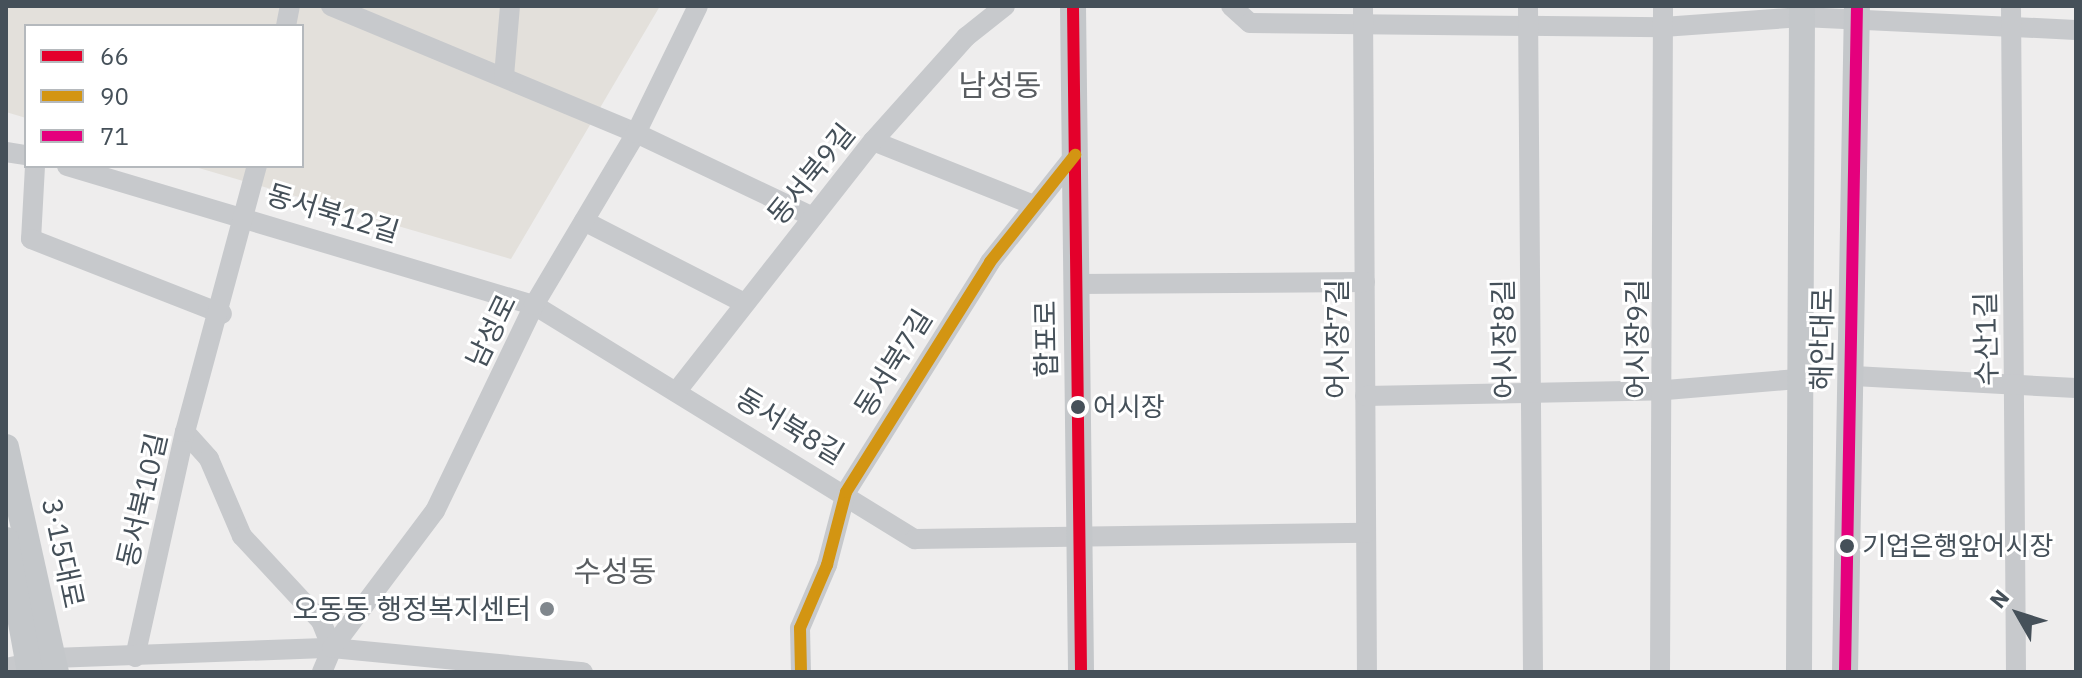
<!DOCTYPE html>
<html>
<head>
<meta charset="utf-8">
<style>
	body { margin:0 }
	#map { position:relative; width:2082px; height:678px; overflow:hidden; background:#eeeded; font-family:"IBM Plex Sans","Noto Sans KR",sans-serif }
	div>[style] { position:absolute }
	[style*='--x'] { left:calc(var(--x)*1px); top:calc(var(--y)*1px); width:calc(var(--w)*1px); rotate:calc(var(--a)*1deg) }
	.commercial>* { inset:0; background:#e3e0db }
	.minor>* { height:20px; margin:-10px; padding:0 10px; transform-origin:10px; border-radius:10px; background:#c7c9cc }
	.major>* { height:26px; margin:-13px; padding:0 13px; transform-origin:13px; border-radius:13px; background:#c4c7ca }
	.bus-1>* { height:12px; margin:-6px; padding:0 6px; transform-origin:6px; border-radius:6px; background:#e4002b }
	.bus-2>* { height:12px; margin:-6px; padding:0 6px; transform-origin:6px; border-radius:6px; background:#d39512 }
	.bus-3>* { height:12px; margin:-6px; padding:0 6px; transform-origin:6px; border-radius:6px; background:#e5007d }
	.dots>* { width:22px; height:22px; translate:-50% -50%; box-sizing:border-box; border:4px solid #fff; border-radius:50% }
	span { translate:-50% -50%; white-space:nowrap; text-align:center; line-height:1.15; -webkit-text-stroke:6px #fff; paint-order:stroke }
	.bus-label { font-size:26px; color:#455059 }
	.left { translate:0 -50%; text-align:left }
	.street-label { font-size:28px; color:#455059 }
	.poi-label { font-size:28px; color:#455059 }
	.right { translate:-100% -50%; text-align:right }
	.neighbourhood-label { font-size:30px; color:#595d61 }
	.frame { position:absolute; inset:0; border:8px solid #455059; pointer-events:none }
	.legend { position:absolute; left:24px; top:24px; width:280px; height:144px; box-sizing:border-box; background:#fff; border:2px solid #b5b9bd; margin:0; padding:10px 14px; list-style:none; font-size:24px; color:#455059 }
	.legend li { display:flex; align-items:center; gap:16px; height:40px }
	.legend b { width:40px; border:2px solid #b5b9bd }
	.north { position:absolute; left:1978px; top:574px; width:80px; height:80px; -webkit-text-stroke:6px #fff; paint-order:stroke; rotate:309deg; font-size:22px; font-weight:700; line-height:32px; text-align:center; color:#455059 }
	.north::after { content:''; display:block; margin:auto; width:28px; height:36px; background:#455059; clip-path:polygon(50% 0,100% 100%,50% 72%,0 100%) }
</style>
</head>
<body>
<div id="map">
	<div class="commercial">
		<div style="clip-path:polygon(6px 6px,660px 6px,511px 259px,192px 166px,302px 166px,302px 26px,26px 26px,26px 118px,6px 112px)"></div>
	</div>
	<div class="minor">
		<div style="--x:331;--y:6;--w:330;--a:22.6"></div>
		<div style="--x:636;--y:133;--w:196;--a:25.4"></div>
		<div style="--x:1231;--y:6;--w:25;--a:42"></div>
		<div style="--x:1250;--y:23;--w:413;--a:0.6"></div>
		<div style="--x:1663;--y:27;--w:139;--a:-4.1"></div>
		<div style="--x:1802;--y:17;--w:274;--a:2.7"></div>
		<div style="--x:1363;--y:6;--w:666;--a:89.66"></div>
		<div style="--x:1528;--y:6;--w:666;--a:89.57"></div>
		<div style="--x:2011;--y:6;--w:666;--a:89.57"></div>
		<div style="--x:286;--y:26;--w:20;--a:-79"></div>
		<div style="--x:504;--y:76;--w:70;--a:-85.1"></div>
		<div style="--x:873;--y:141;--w:173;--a:21.7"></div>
		<div style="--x:6;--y:152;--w:20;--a:9"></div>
		<div style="--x:35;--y:166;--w:73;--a:93.1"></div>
		<div style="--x:31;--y:239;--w:205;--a:21.4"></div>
		<div style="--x:67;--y:166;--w:487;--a:16.6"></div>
		<div style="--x:534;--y:305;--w:447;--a:31.6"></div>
		<div style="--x:915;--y:539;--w:451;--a:-0.8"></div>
		<div style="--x:584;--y:221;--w:180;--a:27.1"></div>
		<div style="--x:1077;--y:284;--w:288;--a:-0.4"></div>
		<div style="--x:1854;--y:376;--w:222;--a:3.1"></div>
		<div style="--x:676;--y:392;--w:319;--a:-51.9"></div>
		<div style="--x:873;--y:141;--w:140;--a:-48.2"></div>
		<div style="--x:966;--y:37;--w:50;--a:-38.5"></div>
		<div style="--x:1365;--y:396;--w:301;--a:-1.1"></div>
		<div style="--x:1666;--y:390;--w:132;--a:-4.8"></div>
		<div style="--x:185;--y:432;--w:36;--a:48"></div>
		<div style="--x:209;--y:459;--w:84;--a:66.8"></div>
		<div style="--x:242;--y:536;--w:116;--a:47.1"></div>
		<div style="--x:321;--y:621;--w:29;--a:68"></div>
		<div style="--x:135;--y:657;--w:230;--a:-77.5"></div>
		<div style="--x:185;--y:432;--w:276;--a:-74.9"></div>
		<div style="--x:6;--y:668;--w:48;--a:-12"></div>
		<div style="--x:53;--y:658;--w:279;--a:-2.1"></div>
		<div style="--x:332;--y:648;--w:252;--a:5.5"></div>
		<div style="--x:322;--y:672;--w:26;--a:-67"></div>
		<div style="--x:332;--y:648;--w:171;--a:-53.1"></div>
		<div style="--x:435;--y:511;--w:229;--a:-64.3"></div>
		<div style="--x:534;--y:305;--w:200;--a:-59.3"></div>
		<div style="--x:636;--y:133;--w:141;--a:-64"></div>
		<div style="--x:801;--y:672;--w:44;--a:-91.3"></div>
		<div style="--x:800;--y:628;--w:69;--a:-66.8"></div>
		<div style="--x:827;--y:565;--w:75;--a:-75.4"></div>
		<div style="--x:846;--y:492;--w:271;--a:-57.9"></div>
		<div style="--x:990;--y:262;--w:137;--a:-51.5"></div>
		<div style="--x:1660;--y:672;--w:666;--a:-89.74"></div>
	</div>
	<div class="major">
		<div style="--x:1073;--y:6;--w:666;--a:89.31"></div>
		<div style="--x:6;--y:447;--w:230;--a:77.5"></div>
		<div style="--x:6;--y:540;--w:134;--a:79.7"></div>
		<div style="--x:1799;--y:672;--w:666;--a:-89.74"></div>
		<div style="--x:1845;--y:672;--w:666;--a:-88.97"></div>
	</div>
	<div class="bus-1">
		<div style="--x:1073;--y:6;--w:666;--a:89.31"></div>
	</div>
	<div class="bus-2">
		<div style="--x:801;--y:672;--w:44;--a:-91.3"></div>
		<div style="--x:800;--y:628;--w:69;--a:-66.8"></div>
		<div style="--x:827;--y:565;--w:75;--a:-75.4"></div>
		<div style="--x:846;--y:492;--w:271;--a:-57.9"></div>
		<div style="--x:990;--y:262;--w:137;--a:-51.5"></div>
	</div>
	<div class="bus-3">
		<div style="--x:1845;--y:672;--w:666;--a:-88.97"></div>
	</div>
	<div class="dots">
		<div style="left:1078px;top:407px;background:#455059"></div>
		<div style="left:1847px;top:546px;background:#455059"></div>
		<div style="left:547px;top:609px;background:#80878d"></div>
	</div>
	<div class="bus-label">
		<span class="left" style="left:1093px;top:407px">어시장</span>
		<span class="left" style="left:1862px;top:546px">기업은행앞어시장</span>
	</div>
	<div class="street-label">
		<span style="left:811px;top:174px;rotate:-51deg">동서북9길</span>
		<span style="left:333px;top:213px;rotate:17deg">동서북12길</span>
		<span style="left:491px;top:331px;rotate:-64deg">남성로</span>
		<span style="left:1046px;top:339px;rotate:-91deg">합포로</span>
		<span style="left:1337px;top:339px;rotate:-90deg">어시장7길</span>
		<span style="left:1504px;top:339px;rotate:-91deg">어시장8길</span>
		<span style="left:1637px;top:339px;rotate:-90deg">어시장9길</span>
		<span style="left:1822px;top:339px;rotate:-89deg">해안대로</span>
		<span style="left:1986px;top:339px;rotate:-91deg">수산1길</span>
		<span style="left:893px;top:363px;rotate:-58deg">동서북7길</span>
		<span style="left:790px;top:426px;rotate:31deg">동서북8길</span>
		<span style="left:142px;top:500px;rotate:-77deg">동서북10길</span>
		<span style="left:63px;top:553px;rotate:78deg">3·15대로</span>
	</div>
	<div class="poi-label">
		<span class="right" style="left:531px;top:609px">오동동 행정복지센터</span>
	</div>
	<div class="neighbourhood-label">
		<span style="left:1000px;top:85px">남성동</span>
		<span style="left:615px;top:571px">수성동</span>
	</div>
	<div class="frame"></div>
	<ul class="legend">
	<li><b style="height:10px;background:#e4002b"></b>66</li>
	<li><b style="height:10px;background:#d39512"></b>90</li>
	<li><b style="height:10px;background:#e5007d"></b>71</li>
	</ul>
	<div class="north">N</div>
</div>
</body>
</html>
